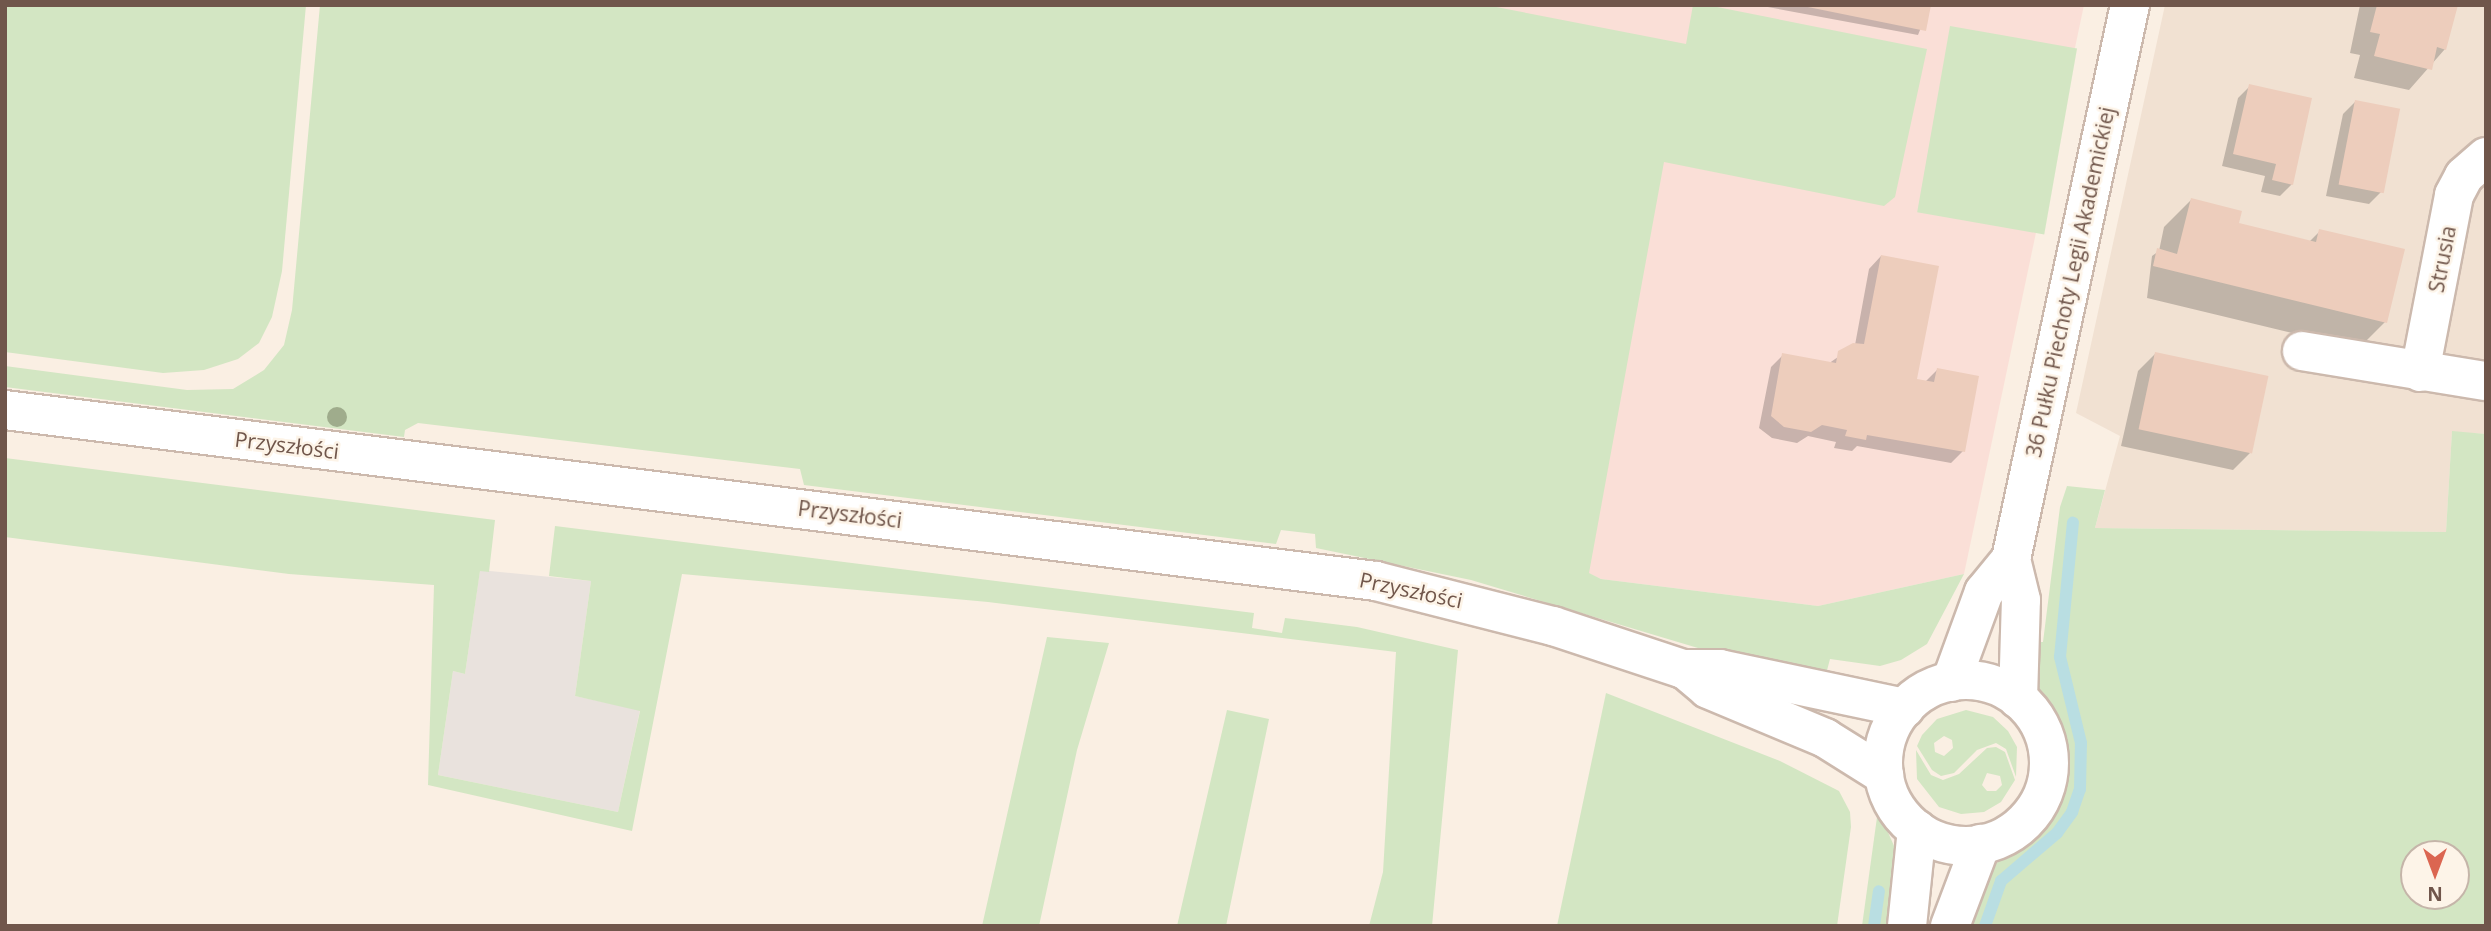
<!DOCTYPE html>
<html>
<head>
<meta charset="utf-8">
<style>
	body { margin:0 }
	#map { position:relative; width:2491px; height:931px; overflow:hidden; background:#faefe3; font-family:"Open Sans",sans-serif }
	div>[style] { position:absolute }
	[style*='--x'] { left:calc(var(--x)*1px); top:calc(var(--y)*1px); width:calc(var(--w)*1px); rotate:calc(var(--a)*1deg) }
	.residential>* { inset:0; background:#f1e1d2 }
	.commercial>* { inset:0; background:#fadfd7 }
	.industrial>* { inset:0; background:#e9e2dd }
	.green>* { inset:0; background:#d3e6c3; transform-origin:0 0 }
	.shadow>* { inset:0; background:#0003 }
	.stream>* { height:12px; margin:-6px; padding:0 6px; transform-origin:6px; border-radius:6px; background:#b9dee2 }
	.building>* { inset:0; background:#edcdbc; transform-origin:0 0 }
	.roads { filter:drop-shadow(2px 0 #ccb9ad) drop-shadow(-2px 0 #ccb9ad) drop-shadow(0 2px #ccb9ad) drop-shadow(0 -2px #ccb9ad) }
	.minor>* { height:38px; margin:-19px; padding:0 19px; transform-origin:19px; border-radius:19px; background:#fff }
	.minor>.ring { margin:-19px; padding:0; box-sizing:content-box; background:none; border:38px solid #fff; border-radius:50% }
	.trees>* { width:20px; height:20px; margin:-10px; border-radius:50%; background:#9fac8c }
	span { translate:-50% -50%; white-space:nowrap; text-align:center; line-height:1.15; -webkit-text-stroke:5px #fdf4e8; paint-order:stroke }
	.street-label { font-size:21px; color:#70564b }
	.frame { position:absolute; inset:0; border:7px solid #70564b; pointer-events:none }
	.north { position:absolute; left:2400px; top:840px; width:70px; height:70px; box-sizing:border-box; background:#fdf4e8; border:2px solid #c5b5a9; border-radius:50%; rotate:180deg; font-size:19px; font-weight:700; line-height:28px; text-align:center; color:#70564b }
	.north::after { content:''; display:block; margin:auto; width:24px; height:32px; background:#db6651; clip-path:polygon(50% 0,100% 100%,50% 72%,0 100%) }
</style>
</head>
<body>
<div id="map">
	<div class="residential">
		<div style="clip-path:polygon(2165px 5px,2486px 5px,2486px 434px,2452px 432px,2446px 532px,2095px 528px,2120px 436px,2076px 413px)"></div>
	</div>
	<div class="commercial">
		<div style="clip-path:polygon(859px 5px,2084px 5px,1964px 574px,1818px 606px,1601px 579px,1560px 560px)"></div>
	</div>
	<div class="industrial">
		<div style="clip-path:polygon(480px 570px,591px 581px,575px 696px,640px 710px,618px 812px,438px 775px,453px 671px,465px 674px)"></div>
	</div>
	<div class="green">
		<div style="clip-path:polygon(5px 5px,306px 5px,282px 271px,272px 317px,259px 343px,238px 359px,204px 370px,163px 373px,5px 352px)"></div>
		<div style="clip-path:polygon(320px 5px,1486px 5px,1686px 44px,1693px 5px,1707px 5px,1927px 49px,1895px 197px,1884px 206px,1664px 162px,1589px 573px,1601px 579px,1818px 606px,1964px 574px,1927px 644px,1901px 660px,1880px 666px,1830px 659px,1825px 678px,1718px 654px,1471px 580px,1316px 548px,1315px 534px,1281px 530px,1276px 544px,804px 485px,800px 469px,418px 423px,405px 430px,404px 437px,5px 387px,5px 366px,187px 390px,233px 389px,264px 370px,284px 345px,292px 310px)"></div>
		<div style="left:1950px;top:26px;width:129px;height:189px;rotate:10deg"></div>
		<div style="clip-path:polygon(evenodd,2452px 431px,2486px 434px,2486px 926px,1962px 926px,1987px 871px,2049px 821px,2065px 787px,2065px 737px,2035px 680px,2030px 642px,2043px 642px,2060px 507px,2067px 486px,2105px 490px,2095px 528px,2446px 532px,2452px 431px,2414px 854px,2456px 854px,2456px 896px,2414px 896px,2414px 854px)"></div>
		<div style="clip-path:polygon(5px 458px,495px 520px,489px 572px,480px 571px,465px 674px,453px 671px,438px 775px,618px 812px,640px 711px,575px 696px,591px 581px,549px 576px,555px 526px,1254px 613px,1252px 628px,1282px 633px,1285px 618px,1357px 627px,1458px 650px,1432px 926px,1369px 926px,1383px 872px,1396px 652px,988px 602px,682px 574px,632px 831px,428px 785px,434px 585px,289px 574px,5px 537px)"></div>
		<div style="clip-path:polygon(1047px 637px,1109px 643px,1077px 750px,1039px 926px,982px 926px)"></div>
		<div style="clip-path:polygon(1606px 693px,1780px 761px,1839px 791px,1850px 812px,1851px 827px,1837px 926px,1557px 926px)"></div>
		<div style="clip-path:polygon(1227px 710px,1269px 719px,1226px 926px,1177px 926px)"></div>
		<div style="clip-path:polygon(evenodd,1966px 710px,1993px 717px,2008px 731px,2017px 747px,2016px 777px,2006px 749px,1996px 743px,1977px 750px,1954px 773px,1941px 776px,1932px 770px,1917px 746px,1922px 735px,1937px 719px,1966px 710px,1944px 736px,1952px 740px,1953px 748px,1944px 756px,1935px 752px,1934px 743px,1944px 736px)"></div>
		<div style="clip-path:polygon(evenodd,1996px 747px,2005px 752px,2015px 780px,2001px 802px,1984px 812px,1961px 814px,1939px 807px,1917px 779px,1916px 750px,1931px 775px,1943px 780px,1959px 774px,1987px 748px,1996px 747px,1987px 773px,2000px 776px,2002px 785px,1996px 791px,1987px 791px,1982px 785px,1987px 773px)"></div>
		<div style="clip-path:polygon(1878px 810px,1899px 857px,1894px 926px,1862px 926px)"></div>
	</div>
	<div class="shadow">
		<div style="clip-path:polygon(1757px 5px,1930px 5px,1918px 35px)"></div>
		<div style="clip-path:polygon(2360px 5px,2457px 5px,2445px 49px,2409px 90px,2354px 78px,2360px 55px,2350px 53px)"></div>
		<div style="clip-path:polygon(2250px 86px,2292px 184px,2280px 196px,2261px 192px,2265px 176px,2222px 166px,2238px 98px)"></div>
		<div style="clip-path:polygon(2355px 102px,2381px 192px,2369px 204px,2326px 196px,2343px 114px)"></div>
		<div style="clip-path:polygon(2191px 200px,2237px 224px,2309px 242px,2320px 231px,2385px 322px,2358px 349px,2147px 298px,2152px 256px,2159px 251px,2164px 227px)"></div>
		<div style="clip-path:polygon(1881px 256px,1915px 380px,1925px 382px,1937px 370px,1963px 451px,1951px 463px,1857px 446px,1852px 451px,1834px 448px,1836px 442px,1808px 436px,1797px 443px,1772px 438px,1759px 428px,1771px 367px,1783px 355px,1828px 364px,1855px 345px,1869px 269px)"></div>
		<div style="clip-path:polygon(2155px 354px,2250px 453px,2233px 470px,2121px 446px,2138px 371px)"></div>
	</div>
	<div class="stream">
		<div style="--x:1874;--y:926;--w:35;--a:-82"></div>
		<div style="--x:1985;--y:926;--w:48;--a:-70.4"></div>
		<div style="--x:2001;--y:881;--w:74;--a:-40.6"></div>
		<div style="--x:2057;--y:833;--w:26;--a:-54"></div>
		<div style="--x:2072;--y:812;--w:24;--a:-71"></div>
		<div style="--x:2080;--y:789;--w:46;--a:-88.8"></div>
		<div style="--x:2081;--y:743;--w:89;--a:-103.7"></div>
		<div style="--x:2060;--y:657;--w:135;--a:-84.5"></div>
	</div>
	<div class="building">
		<div style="clip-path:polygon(1798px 5px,1931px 5px,1926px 31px)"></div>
		<div style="clip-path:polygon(2377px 5px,2458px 5px,2446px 50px,2437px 47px,2432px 70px,2374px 56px,2380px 34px,2370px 32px)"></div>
		<div style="clip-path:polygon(2249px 84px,2312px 98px,2293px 185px,2272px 180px,2276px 164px,2233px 154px)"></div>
		<div style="left:2355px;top:100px;width:46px;height:86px;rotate:11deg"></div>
		<div style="clip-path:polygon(2191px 198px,2242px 211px,2239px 223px,2316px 242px,2319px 229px,2405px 249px,2387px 323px,2153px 266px,2157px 248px,2177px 254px)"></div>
		<div style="clip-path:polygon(1881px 255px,1939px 266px,1917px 379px,1934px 382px,1937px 368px,1979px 376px,1965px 452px,1867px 435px,1866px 440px,1845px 436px,1847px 430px,1822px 425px,1811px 432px,1784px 427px,1771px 416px,1782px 353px,1836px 363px,1838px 351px,1853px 343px,1864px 344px)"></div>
		<div style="left:2155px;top:352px;width:116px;height:79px;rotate:12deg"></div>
	</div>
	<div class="roads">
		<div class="minor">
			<div style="--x:2302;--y:351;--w:186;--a:9.3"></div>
			<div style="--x:2420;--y:372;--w:180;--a:-79.1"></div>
			<div style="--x:2454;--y:195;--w:21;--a:-62"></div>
			<div style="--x:2464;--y:176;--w:29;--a:-41"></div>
			<div style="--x:5;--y:410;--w:1382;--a:7.11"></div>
			<div style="--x:1376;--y:581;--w:183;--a:14.3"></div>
			<div style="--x:1553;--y:626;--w:137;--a:18.3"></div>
			<div style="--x:1683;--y:669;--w:37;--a:0"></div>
			<div style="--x:1720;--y:669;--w:189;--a:11.9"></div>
			<div style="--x:1688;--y:672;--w:26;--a:40"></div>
			<div style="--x:1708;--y:689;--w:127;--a:22.7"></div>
			<div style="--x:1825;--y:738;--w:70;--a:32.1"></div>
			<div class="ring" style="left:1883px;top:680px;width:128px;height:128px"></div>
			<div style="--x:1951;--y:682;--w:96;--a:-69.9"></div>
			<div style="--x:1984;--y:592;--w:43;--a:-50.7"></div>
			<div style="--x:2018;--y:699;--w:99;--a:-88.3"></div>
			<div style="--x:2021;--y:600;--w:42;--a:-103.7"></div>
			<div style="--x:2011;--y:559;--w:567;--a:-77.88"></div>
			<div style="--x:1907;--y:926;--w:97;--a:-84.1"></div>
			<div style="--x:1950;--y:926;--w:88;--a:-69.3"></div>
		</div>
	</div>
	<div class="trees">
		<div style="left:337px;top:417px"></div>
	</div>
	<div class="street-label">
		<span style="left:2442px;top:259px;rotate:-79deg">Strusia</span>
		<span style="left:2070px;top:282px;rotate:-78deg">36 Pułku Piechoty Legii Akademickiej</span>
		<span style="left:287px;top:445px;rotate:7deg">Przyszłości</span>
		<span style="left:850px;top:514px;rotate:7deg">Przyszłości</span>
		<span style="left:1411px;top:590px;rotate:12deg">Przyszłości</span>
	</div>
	<div class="frame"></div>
	<div class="north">N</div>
</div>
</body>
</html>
